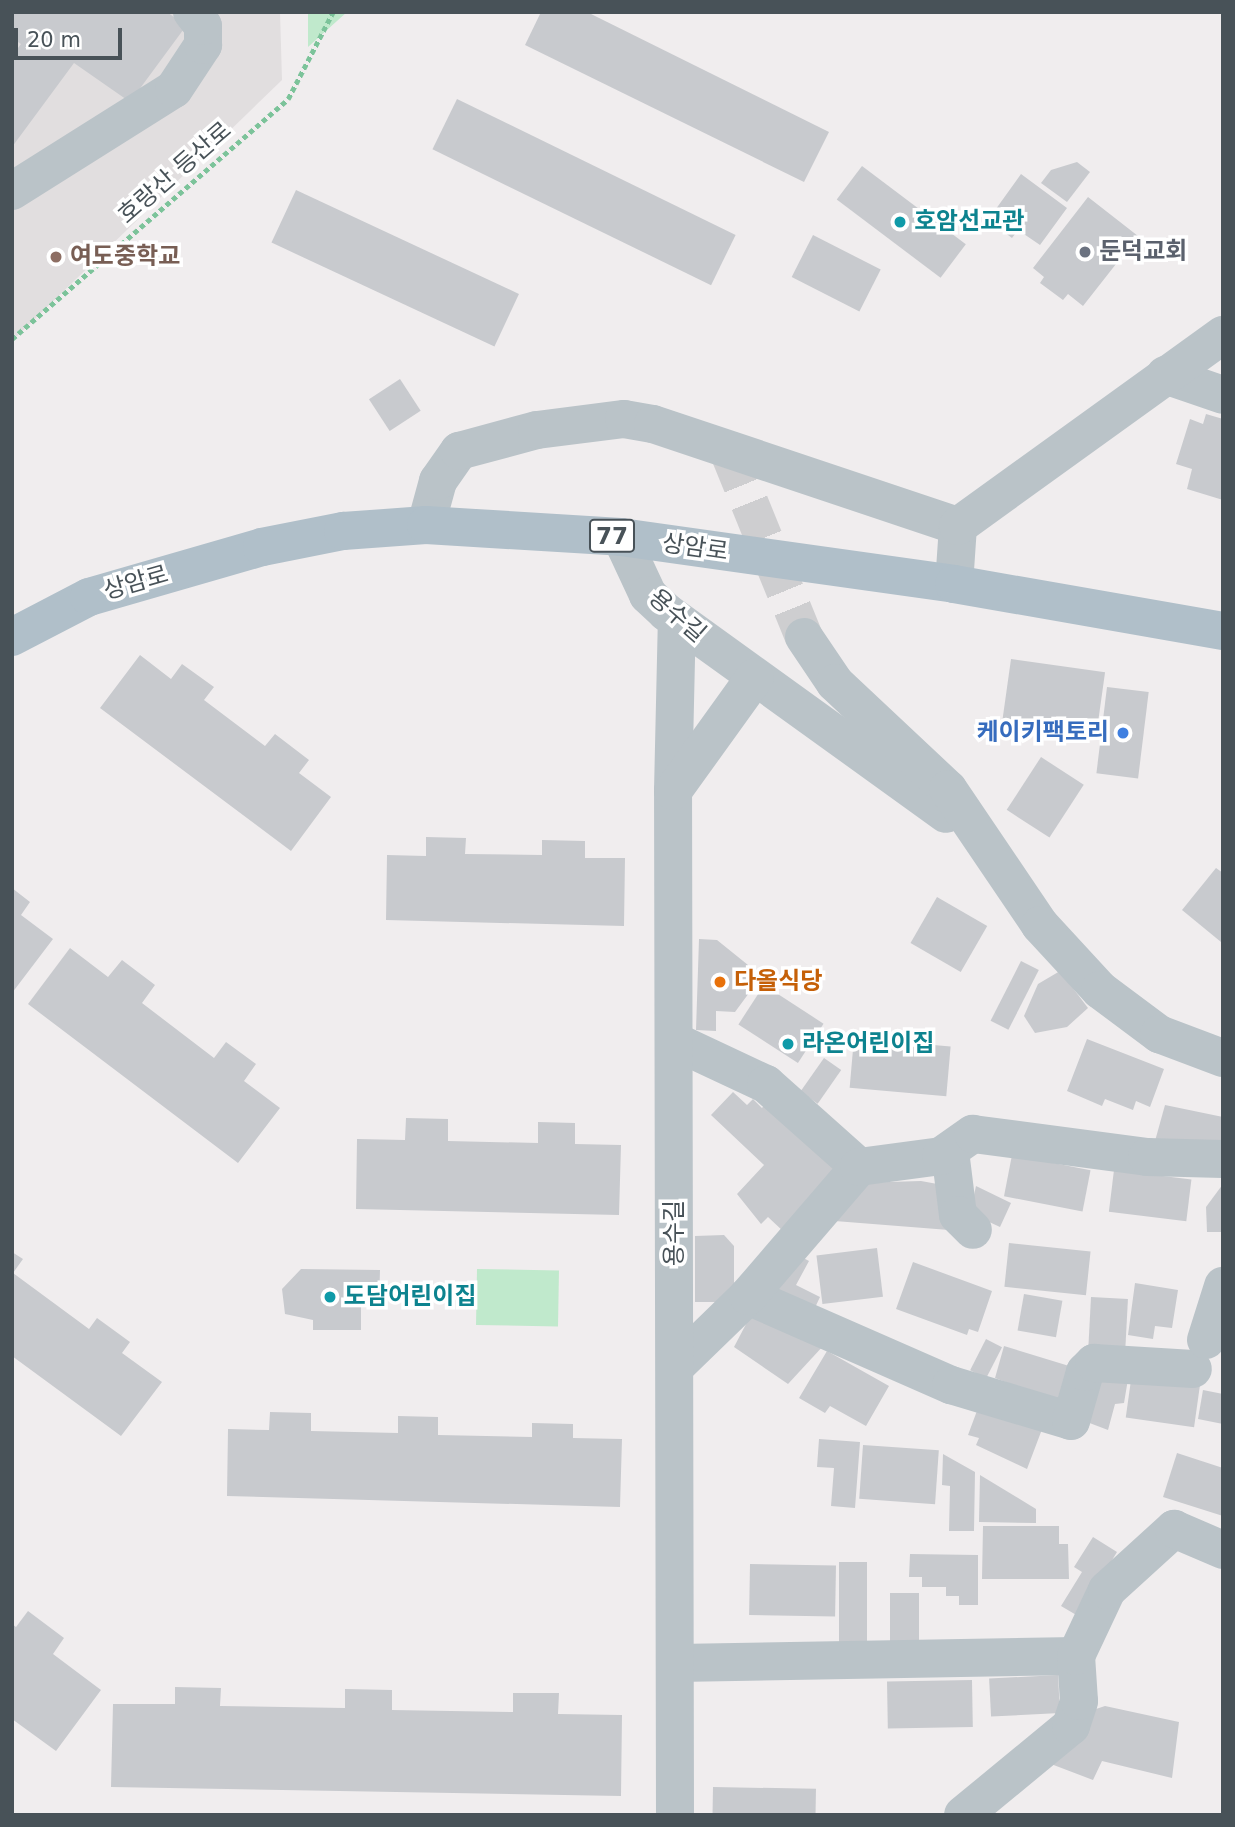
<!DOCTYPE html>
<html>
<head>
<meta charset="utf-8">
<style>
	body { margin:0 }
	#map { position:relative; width:1235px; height:1827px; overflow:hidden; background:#f0edee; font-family:"DejaVu Sans","Noto Sans KR",sans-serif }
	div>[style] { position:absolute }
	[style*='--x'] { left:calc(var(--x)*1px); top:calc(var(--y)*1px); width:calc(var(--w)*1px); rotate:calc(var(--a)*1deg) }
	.education>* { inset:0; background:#e1dedf }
	.green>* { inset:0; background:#c0e9cc; transform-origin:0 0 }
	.building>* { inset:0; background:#c8cace; transform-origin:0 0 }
	.minor-tunnel>* { height:38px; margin-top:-19px; transform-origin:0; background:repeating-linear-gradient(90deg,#ceced0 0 38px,transparent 0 57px) }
	.path>* { height:4.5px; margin-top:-2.25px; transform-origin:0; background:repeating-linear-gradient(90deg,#7cc39a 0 5px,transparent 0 8.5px) }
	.minor>* { height:38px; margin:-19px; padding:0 19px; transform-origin:19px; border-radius:19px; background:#bac3c8 }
	.major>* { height:38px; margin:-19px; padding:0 19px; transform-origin:19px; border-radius:19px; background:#b0bfc9 }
	.dots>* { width:19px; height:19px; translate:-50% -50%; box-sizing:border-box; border:4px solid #fff; border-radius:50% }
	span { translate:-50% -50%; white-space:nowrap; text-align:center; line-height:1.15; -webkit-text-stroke:7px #fff; paint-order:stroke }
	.shield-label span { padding:2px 5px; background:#fff; border:2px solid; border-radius:5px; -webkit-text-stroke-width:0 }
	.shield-label { font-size:23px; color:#485258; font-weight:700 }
	.street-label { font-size:24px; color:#485258 }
	.culture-label { font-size:24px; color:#0d838f; font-weight:700 }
	.left { translate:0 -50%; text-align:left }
	.worship-label { font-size:24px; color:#5b616d; font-weight:700 }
	.education-label { font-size:24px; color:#785e54; font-weight:700 }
	.shop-label { font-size:24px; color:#366cbe; font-weight:700 }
	.right { translate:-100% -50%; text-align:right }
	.food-label { font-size:24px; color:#c56008; font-weight:700 }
	.frame { position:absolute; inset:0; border:14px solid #485258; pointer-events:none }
	.scale { position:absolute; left:14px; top:28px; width:108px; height:32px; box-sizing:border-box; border:4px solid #485258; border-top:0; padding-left:9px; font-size:21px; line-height:24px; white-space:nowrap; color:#485258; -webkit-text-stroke:5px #fff; paint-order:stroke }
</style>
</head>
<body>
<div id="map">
	<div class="education">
		<div style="clip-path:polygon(12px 12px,280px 12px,282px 80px,12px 341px)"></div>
	</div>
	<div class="green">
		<div style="clip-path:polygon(308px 12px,347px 12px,308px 47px)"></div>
		<div style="left:477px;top:1269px;width:82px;height:56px;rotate:1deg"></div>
	</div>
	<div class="building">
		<div style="clip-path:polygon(12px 12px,167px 12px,186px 26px,130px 102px,74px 63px,12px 147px,12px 56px,21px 44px,12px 38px)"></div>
		<div style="clip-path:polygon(541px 12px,587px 12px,829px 132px,804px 182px,525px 45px)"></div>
		<div style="left:457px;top:99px;width:310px;height:56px;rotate:26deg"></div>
		<div style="clip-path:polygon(1077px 162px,1090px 172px,1067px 202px,1041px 183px,1051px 170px)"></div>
		<div style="left:862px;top:166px;width:130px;height:42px;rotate:37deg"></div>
		<div style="clip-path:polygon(1021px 174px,1067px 208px,1040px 245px,1018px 230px,1012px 238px,988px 220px)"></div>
		<div style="left:296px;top:190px;width:246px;height:58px;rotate:25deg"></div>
		<div style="clip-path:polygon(1088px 197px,1138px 236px,1083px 306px,1068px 294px,1063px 300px,1040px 283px,1044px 277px,1033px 268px)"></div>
		<div style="left:813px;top:235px;width:76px;height:47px;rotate:27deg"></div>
		<div style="left:400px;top:379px;width:38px;height:37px;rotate:57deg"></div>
		<div style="clip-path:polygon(1206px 414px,1223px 419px,1223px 500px,1187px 489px,1192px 469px,1176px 464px,1190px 419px,1203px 424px)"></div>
		<div style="clip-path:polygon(140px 655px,171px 679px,182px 664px,214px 687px,204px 700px,265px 746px,275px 734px,309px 760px,299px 773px,331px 797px,291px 851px,100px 708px)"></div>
		<div style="left:1011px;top:659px;width:95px;height:64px;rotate:8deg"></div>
		<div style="left:1107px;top:687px;width:42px;height:87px;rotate:7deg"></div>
		<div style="left:1041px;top:757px;width:51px;height:63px;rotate:33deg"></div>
		<div style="clip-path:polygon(426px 837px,466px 838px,465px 854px,542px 855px,542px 840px,585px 841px,585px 858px,625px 858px,624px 926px,386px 920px,387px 855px,426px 856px)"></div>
		<div style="clip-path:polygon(1216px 868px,1223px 873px,1221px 942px,1182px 910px)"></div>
		<div style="clip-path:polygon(12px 888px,30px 902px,21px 915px,53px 939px,12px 993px)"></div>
		<div style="left:937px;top:897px;width:58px;height:53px;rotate:30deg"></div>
		<div style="clip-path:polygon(699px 939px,717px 940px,748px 965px,749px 993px,735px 1012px,716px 1011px,716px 1031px,696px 1030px)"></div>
		<div style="clip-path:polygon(70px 948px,108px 977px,122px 960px,155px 985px,142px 1003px,214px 1058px,226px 1042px,256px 1064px,244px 1081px,280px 1108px,238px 1163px,28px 1004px)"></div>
		<div style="left:1021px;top:961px;width:20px;height:67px;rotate:27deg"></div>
		<div style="clip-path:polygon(1060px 971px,1088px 1008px,1067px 1027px,1035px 1033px,1024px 1016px,1038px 984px)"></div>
		<div style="left:764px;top:985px;width:71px;height:47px;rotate:33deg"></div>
		<div style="left:854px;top:1038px;width:97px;height:50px;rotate:5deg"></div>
		<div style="clip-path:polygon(1087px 1039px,1164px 1069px,1150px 1107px,1136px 1101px,1133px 1110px,1105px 1099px,1102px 1106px,1067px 1091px)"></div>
		<div style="left:824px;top:1058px;width:21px;height:41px;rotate:35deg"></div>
		<div style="clip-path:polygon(733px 1092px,747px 1105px,753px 1099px,762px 1108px,770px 1098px,845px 1167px,784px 1232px,768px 1217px,761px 1224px,737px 1194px,764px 1165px,711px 1115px)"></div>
		<div style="clip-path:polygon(1165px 1105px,1223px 1117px,1223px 1141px,1155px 1141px)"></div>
		<div style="clip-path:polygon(406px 1118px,448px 1119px,448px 1141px,538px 1143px,538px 1122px,575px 1123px,575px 1144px,621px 1145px,619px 1215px,356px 1209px,357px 1139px,405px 1140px)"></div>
		<div style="left:1012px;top:1155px;width:80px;height:42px;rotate:11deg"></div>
		<div style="left:1114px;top:1170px;width:78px;height:42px;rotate:7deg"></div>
		<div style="clip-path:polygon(921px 1181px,943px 1185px,949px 1230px,822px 1220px,855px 1183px)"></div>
		<div style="clip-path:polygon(1223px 1184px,1223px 1232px,1207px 1232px,1206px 1207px)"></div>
		<div style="clip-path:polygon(976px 1186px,1011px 1203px,1000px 1227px,970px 1213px)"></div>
		<div style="clip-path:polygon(724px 1235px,734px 1246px,734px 1291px,724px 1302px,695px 1302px,695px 1236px)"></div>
		<div style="left:1009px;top:1243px;width:82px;height:44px;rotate:6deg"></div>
		<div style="left:877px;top:1248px;width:49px;height:61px;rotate:83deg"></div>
		<div style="clip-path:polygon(12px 1252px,23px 1259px,13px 1273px,89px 1329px,97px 1318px,130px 1342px,122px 1353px,162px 1382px,121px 1436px,12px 1356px)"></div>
		<div style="clip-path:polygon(796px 1254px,809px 1261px,796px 1285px,820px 1297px,812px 1314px,775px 1295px)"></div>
		<div style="clip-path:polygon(913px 1262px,992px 1291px,978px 1332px,969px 1329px,967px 1335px,896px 1309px)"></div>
		<div style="clip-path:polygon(301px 1269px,380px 1270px,379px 1305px,361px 1304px,361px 1330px,313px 1330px,313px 1320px,285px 1314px,282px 1289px)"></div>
		<div style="clip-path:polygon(1135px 1283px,1178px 1290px,1172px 1328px,1155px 1326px,1153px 1339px,1128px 1335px)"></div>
		<div style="left:1024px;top:1294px;width:39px;height:37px;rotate:10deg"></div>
		<div style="left:1091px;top:1297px;width:37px;height:49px;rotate:3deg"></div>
		<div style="clip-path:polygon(755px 1307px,824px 1345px,788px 1384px,734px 1347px)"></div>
		<div style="left:986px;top:1339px;width:18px;height:35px;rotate:27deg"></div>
		<div style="clip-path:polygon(1004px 1346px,1079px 1369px,1068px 1406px,995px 1378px)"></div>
		<div style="clip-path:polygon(827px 1351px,889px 1386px,866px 1426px,830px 1406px,825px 1413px,799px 1398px)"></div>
		<div style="clip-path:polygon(1091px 1373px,1129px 1373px,1124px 1403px,1115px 1404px,1108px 1430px,1079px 1419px)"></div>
		<div style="left:1132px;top:1373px;width:69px;height:45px;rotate:8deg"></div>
		<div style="clip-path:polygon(1203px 1390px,1223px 1394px,1223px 1424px,1198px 1419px)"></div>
		<div style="clip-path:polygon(981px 1400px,1044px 1424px,1027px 1469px,976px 1445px,979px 1438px,968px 1435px)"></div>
		<div style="clip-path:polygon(270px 1412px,311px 1413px,311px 1431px,398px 1433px,398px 1416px,438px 1417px,438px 1435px,532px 1437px,532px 1423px,573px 1424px,573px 1438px,622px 1439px,620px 1507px,227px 1496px,228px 1429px,269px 1430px)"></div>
		<div style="clip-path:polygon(819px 1439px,860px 1442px,855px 1508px,831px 1506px,834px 1468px,817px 1467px)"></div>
		<div style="left:863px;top:1445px;width:76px;height:54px;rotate:4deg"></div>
		<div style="clip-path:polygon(1177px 1453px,1223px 1468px,1223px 1516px,1163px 1497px)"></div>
		<div style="clip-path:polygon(943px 1454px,975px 1472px,974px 1531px,949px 1531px,950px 1486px,942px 1485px)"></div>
		<div style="clip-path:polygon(980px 1475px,1036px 1509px,1036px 1523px,979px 1522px)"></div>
		<div style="clip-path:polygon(983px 1526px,1059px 1526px,1059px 1544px,1068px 1544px,1069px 1579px,982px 1579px)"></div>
		<div style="clip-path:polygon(1093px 1537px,1117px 1552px,1078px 1616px,1061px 1606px,1082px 1572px,1074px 1567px)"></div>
		<div style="clip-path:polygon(910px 1554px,978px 1555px,978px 1605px,959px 1605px,959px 1596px,946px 1596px,946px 1587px,922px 1587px,922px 1577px,909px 1577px)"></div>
		<div style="left:839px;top:1562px;width:28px;height:80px"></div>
		<div style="left:750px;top:1564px;width:86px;height:51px;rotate:1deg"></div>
		<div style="left:890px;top:1593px;width:29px;height:52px"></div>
		<div style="clip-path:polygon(28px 1611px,64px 1638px,53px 1654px,101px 1690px,56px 1751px,12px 1719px,12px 1624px,16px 1627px)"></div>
		<div style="left:1058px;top:1675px;width:38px;height:69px;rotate:87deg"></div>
		<div style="left:972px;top:1680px;width:47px;height:85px;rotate:89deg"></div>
		<div style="clip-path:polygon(175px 1687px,221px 1688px,220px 1706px,345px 1708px,345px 1689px,392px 1690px,392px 1710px,513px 1712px,513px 1693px,559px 1693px,558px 1714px,622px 1715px,621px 1796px,111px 1787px,113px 1704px,175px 1704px)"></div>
		<div style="clip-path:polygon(1105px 1706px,1179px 1722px,1172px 1778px,1102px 1761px,1093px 1780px,1051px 1764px,1090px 1711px)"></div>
		<div style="left:713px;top:1787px;width:103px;height:28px;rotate:1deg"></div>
	</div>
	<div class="minor-tunnel">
		<div style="--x:728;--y:450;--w:202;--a:67.9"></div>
	</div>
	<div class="path">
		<div style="--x:12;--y:339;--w:366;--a:-41"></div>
		<div style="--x:288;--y:99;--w:98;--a:-62.7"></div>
	</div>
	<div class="minor">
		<div style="--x:12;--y:191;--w:191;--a:-32.2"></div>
		<div style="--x:174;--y:89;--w:53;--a:-56.6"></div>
		<div style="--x:203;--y:45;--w:19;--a:-90"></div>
		<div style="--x:203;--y:26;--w:18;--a:-128"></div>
		<div style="--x:1165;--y:375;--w:61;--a:19"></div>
		<div style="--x:426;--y:525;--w:46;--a:-74.7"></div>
		<div style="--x:438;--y:481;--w:37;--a:-55"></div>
		<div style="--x:459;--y:451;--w:81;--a:-15.1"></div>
		<div style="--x:537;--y:430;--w:88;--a:-7.2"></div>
		<div style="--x:624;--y:419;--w:29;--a:10"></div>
		<div style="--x:653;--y:424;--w:322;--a:18.5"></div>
		<div style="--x:958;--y:526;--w:58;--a:93.9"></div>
		<div style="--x:958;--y:526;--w:327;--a:-35.8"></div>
		<div style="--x:621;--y:537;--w:64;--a:65"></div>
		<div style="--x:648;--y:595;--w:25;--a:43"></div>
		<div style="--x:666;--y:612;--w:345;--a:35.8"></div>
		<div style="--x:804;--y:637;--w:55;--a:56"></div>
		<div style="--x:835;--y:683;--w:155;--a:43.2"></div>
		<div style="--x:948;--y:789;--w:164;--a:55.9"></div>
		<div style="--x:1040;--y:925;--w:88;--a:47.3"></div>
		<div style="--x:1100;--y:990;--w:74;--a:36.7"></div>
		<div style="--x:1159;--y:1034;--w:68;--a:20.6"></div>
		<div style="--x:673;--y:791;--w:170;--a:-88.7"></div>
		<div style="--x:674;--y:1041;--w:102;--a:25.1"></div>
		<div style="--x:766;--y:1084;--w:125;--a:41.7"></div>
		<div style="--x:950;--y:1151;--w:64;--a:82.9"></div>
		<div style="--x:958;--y:1215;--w:21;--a:45"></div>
		<div style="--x:748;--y:1296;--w:222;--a:23.7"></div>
		<div style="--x:951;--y:1385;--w:125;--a:16.7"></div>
		<div style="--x:1071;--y:1421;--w:51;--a:-74.1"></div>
		<div style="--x:1085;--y:1372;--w:13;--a:-45"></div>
		<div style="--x:1094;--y:1363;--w:99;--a:3.5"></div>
		<div style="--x:1206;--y:1340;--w:57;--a:-72.5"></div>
		<div style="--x:676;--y:1366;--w:100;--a:-44.2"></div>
		<div style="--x:748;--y:1296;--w:170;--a:-49.3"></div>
		<div style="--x:859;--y:1167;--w:83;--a:-7.6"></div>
		<div style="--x:941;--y:1156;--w:39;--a:-35"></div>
		<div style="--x:973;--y:1134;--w:176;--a:7.5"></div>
		<div style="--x:1147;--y:1157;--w:76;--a:1.5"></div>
		<div style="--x:677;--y:1663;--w:399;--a:-1"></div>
		<div style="--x:675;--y:1815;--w:1024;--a:-90.11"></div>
		<div style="--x:673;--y:791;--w:140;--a:-54.3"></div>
		<div style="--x:963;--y:1815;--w:140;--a:-39.5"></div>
		<div style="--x:1071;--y:1726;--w:26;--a:-72"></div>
		<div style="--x:1079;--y:1701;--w:45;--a:-93.8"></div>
		<div style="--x:1076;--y:1656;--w:73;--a:-64.8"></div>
		<div style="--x:1107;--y:1590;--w:91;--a:-42.3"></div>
		<div style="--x:1174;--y:1529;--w:53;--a:23.2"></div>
	</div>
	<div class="major">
		<div style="--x:12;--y:637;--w:87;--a:-27.5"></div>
		<div style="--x:89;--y:597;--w:180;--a:-16.1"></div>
		<div style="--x:262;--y:547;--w:83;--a:-11.2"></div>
		<div style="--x:343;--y:531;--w:83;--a:-4.1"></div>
		<div style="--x:426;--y:525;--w:195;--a:3.5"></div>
		<div style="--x:621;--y:537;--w:336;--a:8"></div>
		<div style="--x:954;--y:584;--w:273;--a:9.9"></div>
	</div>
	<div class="dots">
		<div style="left:900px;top:222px;background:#0f9aa8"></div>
		<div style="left:1085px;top:252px;background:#6b7280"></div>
		<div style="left:56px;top:257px;background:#8d6e63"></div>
		<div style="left:1123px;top:733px;background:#3f7fe0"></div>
		<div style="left:720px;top:982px;background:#e8710a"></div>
		<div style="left:788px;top:1044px;background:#0f9aa8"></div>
		<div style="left:330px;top:1297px;background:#0f9aa8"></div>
	</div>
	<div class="shield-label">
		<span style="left:612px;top:536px">77</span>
	</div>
	<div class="street-label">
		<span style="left:175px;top:173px;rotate:-41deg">호랑산 등산로</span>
		<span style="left:695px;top:548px;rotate:8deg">상암로</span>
		<span style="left:136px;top:583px;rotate:-16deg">상암로</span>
		<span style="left:677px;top:616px;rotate:41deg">용수길</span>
		<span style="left:675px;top:1233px;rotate:-90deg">용수길</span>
	</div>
	<div class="culture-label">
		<span class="left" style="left:914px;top:222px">호암선교관</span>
		<span class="left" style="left:802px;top:1044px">라온어린이집</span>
		<span class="left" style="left:344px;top:1297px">도담어린이집</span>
	</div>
	<div class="worship-label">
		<span class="left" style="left:1099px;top:252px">둔덕교회</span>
	</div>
	<div class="education-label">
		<span class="left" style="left:70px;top:257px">여도중학교</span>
	</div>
	<div class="shop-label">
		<span class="right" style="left:1109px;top:733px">케이키팩토리</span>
	</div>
	<div class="food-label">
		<span class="left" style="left:734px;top:982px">다올식당</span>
	</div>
	<div class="frame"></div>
	<div class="scale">20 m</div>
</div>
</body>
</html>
